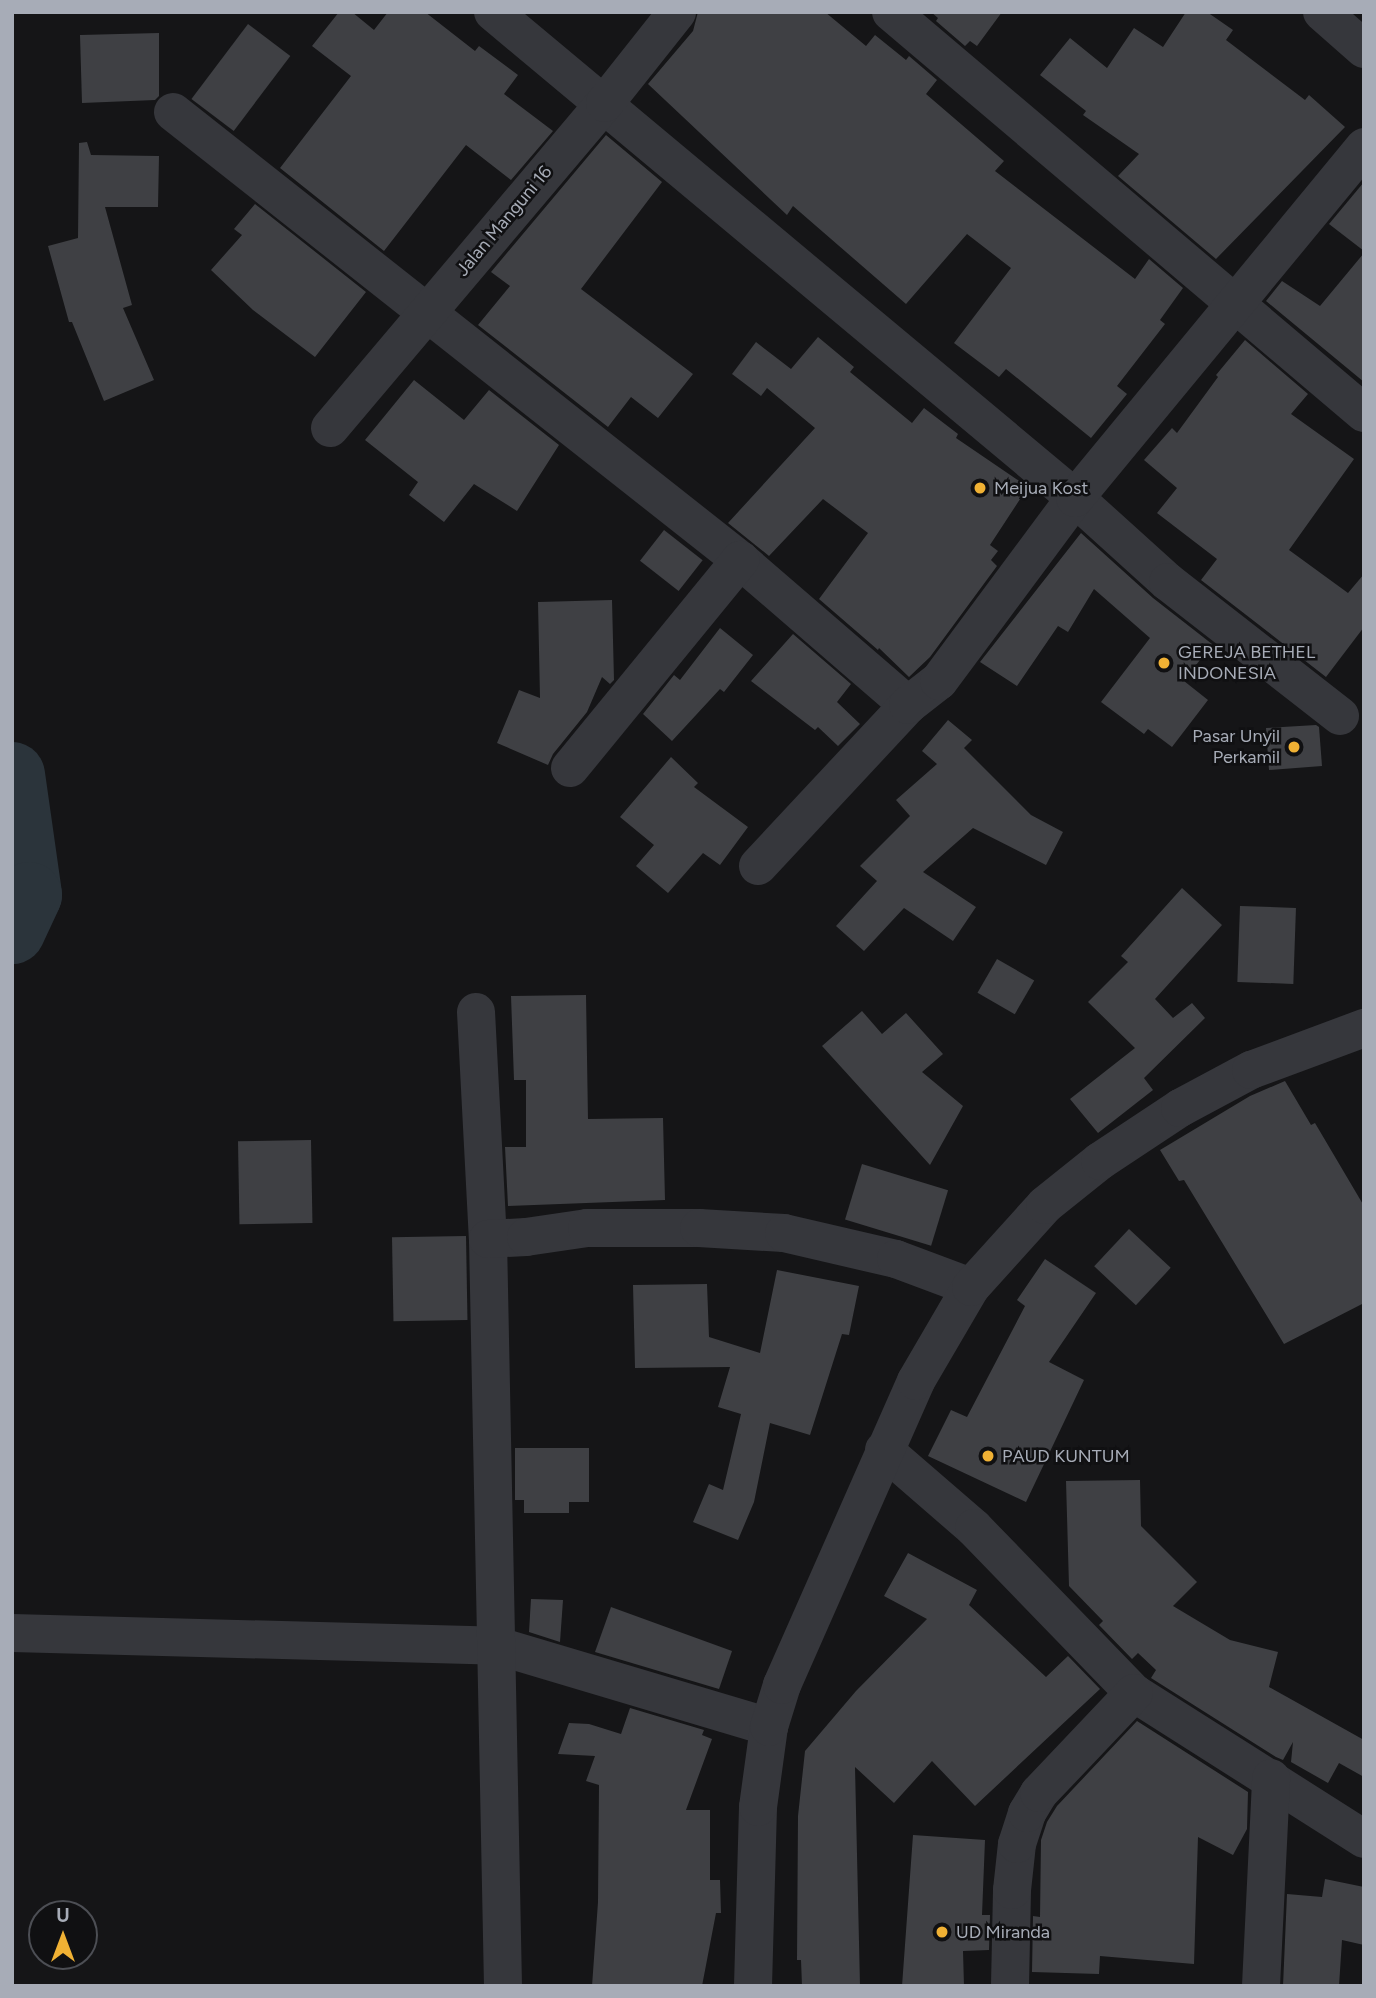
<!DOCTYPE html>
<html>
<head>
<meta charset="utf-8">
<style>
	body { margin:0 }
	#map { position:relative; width:1376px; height:1998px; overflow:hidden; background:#151517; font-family:Figtree,sans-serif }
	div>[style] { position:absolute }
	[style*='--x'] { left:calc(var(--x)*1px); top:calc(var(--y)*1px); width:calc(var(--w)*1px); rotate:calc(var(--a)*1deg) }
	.river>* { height:66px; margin:-33px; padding:0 33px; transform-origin:33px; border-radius:33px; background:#2b343b }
	.building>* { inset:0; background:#3f4044; transform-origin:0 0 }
	.minor>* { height:38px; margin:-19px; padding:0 19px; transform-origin:19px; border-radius:19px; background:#36373c }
	.dots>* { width:19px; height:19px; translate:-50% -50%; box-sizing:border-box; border:4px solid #101012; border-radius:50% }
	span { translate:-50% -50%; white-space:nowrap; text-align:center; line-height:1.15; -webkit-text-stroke:5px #101012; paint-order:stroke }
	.street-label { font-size:18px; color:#a7acb7 }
	.poi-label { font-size:18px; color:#a7acb7 }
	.left { translate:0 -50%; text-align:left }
	.right { translate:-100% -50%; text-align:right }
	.frame { position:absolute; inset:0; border:14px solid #a7acb7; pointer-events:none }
	.north { position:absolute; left:28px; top:1900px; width:70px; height:70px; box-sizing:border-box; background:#101012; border:2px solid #4c4e54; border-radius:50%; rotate:0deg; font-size:19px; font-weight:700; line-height:28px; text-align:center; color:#a7acb7 }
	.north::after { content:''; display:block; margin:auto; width:24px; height:32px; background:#f0b134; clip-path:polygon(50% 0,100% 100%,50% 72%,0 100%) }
</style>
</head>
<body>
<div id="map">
	<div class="river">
		<div style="--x:12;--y:775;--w:121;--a:81.9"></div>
		<div style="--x:29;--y:895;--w:40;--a:115"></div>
	</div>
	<div class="building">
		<div style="clip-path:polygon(339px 12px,352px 12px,374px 30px,388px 12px,425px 12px,475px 51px,479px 46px,518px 75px,504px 94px,553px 131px,511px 180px,466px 145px,384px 251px,280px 168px,351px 76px,312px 46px)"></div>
		<div style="clip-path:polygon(698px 12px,825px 12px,866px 46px,875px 35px,906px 60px,909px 56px,937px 80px,926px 94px,1004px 161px,995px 171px,1135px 279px,1149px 259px,1183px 288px,1160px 320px,1165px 324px,1117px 386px,1127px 394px,1091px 438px,1006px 369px,999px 377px,954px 343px,1011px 268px,967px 234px,906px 304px,793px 206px,787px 215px,648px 84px,693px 31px)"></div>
		<div style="clip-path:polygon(931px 12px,1002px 12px,977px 46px,970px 41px,965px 46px,936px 21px,938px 18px)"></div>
		<div style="clip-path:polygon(1186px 12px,1207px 12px,1233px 30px,1226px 40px,1305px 100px,1309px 95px,1345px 127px,1216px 259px,1118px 176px,1139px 154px,1083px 115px,1086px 111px,1040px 75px,1070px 38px,1107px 68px,1134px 28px,1163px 47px)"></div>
		<div style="left:248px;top:24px;width:53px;height:94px;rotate:37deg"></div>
		<div style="clip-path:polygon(159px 33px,159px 96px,155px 100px,82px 103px,80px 35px)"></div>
		<div style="clip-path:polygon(606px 135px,662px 182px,581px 289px,693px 374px,658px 418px,631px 397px,608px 427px,478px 325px,510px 286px,491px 272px)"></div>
		<div style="clip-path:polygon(87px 142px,91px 155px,159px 156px,158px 207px,105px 207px,132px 305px,123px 308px,154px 380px,104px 401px,72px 322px,69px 322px,48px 246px,78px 238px,79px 143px)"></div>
		<div style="clip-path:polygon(1364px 182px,1364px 251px,1329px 224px)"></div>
		<div style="clip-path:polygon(255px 204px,366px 292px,315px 357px,253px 310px,211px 270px,242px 235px,234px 229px)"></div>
		<div style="clip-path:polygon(1364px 253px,1364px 382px,1266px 301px,1282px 281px,1320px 306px)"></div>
		<div style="clip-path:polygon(818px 337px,854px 367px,850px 372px,912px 423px,924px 408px,958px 434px,956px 438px,1028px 487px,990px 545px,998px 551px,991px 560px,997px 566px,930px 657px,909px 677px,879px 648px,878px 650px,819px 599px,868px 533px,823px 499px,769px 556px,728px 523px,815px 428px,767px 388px,761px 396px,732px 374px,756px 342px,791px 369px)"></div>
		<div style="clip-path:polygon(1245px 340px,1308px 394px,1291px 414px,1354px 459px,1289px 550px,1348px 593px,1364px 574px,1364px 627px,1326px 677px,1201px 580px,1217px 559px,1157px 513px,1177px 488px,1144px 460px,1172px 428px,1177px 433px,1218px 377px,1216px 375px)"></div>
		<div style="clip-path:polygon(414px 380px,464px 420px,489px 390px,559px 445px,517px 511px,474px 484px,444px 522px,409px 495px,418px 482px,365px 440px)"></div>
		<div style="left:664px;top:530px;width:49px;height:39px;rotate:38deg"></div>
		<div style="clip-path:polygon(1081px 533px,1153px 598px,1212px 644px,1184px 681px,1208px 700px,1172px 747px,1148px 729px,1144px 734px,1101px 702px,1150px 638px,1094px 589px,1068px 632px,1058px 626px,1017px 686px,980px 662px)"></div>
		<div style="clip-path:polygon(612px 600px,614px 680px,610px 684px,602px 677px,587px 712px,553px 754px,548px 765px,497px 743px,519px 690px,540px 698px,538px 602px)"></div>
		<div style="clip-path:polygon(720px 628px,753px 655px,724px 692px,720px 689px,672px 741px,643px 714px,674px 675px,680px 680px)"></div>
		<div style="clip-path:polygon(793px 634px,851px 684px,837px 702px,860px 724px,838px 746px,818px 727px,815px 730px,751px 681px)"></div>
		<div style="clip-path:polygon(948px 720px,972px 740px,964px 748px,1031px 815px,1063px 832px,1046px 865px,973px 828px,923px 872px,976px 907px,953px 941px,904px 908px,864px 951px,836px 926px,877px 881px,860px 866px,910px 816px,896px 800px,937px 764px,922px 751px)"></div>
		<div style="clip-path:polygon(1316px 725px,1319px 727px,1322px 766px,1269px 770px,1266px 728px)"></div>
		<div style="clip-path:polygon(671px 757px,698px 783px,694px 787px,748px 827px,720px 865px,703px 853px,668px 893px,636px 866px,654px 845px,620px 817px)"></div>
		<div style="clip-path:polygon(1182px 888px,1222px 925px,1155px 999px,1173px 1018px,1192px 1003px,1205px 1018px,1144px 1078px,1153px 1090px,1098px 1133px,1070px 1099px,1135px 1048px,1088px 1002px,1128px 962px,1121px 956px)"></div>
		<div style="left:1240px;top:906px;width:56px;height:76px;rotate:2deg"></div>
		<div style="left:997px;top:959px;width:43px;height:39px;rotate:30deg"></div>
		<div style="clip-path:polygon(586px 995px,588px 1119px,663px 1118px,665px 1200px,508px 1206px,505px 1147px,526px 1147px,526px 1080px,514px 1080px,511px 996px)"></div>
		<div style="clip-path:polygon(862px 1011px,882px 1034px,906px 1013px,943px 1054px,922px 1072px,963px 1106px,930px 1165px,822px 1046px)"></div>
		<div style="clip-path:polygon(1285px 1081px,1311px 1125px,1315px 1123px,1364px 1206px,1364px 1303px,1284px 1344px,1184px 1180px,1179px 1181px,1160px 1150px,1250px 1096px)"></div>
		<div style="left:311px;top:1140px;width:83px;height:73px;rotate:89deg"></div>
		<div style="left:862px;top:1164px;width:90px;height:58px;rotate:17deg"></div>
		<div style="left:1129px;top:1229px;width:57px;height:51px;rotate:43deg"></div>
		<div style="left:466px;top:1236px;width:84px;height:74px;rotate:89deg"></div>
		<div style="clip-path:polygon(1045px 1259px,1096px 1293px,1049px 1362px,1084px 1380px,1026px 1502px,928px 1456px,951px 1410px,967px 1417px,1025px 1306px,1017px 1300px)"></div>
		<div style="clip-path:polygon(777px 1270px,859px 1286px,849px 1335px,842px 1334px,810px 1435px,770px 1423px,754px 1502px,738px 1540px,693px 1522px,709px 1484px,723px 1490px,741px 1414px,718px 1407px,730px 1367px,635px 1368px,633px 1285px,707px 1284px,709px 1337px,760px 1353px)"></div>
		<div style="clip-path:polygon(515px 1448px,589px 1448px,589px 1502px,569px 1502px,569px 1513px,524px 1513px,524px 1500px,515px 1500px)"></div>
		<div style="clip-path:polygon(1140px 1480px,1141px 1526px,1197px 1582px,1173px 1606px,1230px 1640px,1278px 1652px,1269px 1687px,1364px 1740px,1364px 1777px,1339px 1763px,1328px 1783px,1291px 1762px,1293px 1742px,1283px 1760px,1276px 1757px,1151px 1678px,1156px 1670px,1138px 1653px,1132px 1659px,1099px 1625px,1103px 1621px,1069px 1586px,1066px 1481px)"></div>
		<div style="clip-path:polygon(908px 1553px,977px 1590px,969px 1605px,1046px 1677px,1068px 1656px,1100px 1689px,975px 1806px,932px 1761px,894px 1803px,855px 1767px,860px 1986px,802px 1986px,801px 1960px,797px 1960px,798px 1816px,805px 1751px,856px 1691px,927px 1619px,884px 1596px)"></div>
		<div style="clip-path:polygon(531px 1599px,563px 1600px,560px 1642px,529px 1632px)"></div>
		<div style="clip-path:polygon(611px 1607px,732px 1651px,719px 1689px,595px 1652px)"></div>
		<div style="clip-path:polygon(630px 1708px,704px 1730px,702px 1735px,712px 1739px,686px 1810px,710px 1810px,710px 1880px,720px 1880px,721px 1913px,716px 1913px,702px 1986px,592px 1986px,598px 1902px,599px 1785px,586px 1781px,595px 1756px,558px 1754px,569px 1723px,589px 1724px,621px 1734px)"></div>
		<div style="clip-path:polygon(1137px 1721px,1248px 1792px,1247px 1829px,1233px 1855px,1198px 1837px,1194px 1964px,1100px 1956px,1099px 1974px,1032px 1972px,1033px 1916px,1040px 1917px,1041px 1840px,1047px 1822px,1057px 1806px)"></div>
		<div style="clip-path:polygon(913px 1835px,985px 1840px,982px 1915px,990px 1915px,989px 1950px,963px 1951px,964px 1986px,902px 1986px)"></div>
		<div style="clip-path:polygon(1325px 1879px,1364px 1887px,1364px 1945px,1342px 1940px,1339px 1986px,1283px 1986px,1287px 1894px,1322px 1897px)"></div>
	</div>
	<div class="minor">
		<div style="--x:493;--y:12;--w:758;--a:39.86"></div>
		<div style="--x:1075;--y:498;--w:125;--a:42.1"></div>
		<div style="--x:1168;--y:582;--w:218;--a:37.9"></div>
		<div style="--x:891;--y:12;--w:620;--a:40.29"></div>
		<div style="--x:1322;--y:12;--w:56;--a:41.4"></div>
		<div style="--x:173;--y:112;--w:723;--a:38.31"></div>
		<div style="--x:740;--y:560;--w:222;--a:40.8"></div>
		<div style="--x:330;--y:428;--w:426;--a:-49.8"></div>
		<div style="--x:605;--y:103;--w:116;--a:-51.6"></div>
		<div style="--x:570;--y:768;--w:269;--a:-50.7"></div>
		<div style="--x:758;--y:866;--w:220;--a:-47"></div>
		<div style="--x:908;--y:705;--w:39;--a:-38"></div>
		<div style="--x:939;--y:681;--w:228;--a:-53.4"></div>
		<div style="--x:1075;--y:498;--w:455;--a:-50.5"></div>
		<div style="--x:476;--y:1012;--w:227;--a:87"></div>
		<div style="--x:884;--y:1450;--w:119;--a:40.9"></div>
		<div style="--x:974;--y:1528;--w:230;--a:45.9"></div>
		<div style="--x:1134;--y:1693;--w:272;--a:32.4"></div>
		<div style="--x:12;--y:1633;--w:486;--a:1.5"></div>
		<div style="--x:498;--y:1646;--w:283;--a:16.6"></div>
		<div style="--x:503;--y:1986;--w:747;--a:-91.15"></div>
		<div style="--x:488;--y:1239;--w:38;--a:-3"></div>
		<div style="--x:526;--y:1237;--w:62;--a:-8.4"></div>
		<div style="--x:587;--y:1228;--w:112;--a:0"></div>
		<div style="--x:699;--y:1228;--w:85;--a:3.4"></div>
		<div style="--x:784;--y:1233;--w:115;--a:13.1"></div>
		<div style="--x:896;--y:1259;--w:80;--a:20.5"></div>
		<div style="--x:753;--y:1986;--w:179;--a:-88.4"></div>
		<div style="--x:758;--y:1807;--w:81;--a:-82.2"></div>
		<div style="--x:769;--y:1727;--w:44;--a:-72.8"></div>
		<div style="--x:782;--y:1685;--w:332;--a:-66.2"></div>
		<div style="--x:916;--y:1381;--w:109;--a:-59.7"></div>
		<div style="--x:971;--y:1287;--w:110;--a:-47.9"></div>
		<div style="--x:1045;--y:1205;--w:70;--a:-38.7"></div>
		<div style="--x:1100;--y:1161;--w:96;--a:-33.5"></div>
		<div style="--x:1180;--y:1108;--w:81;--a:-28.2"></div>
		<div style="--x:1251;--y:1070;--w:121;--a:-20.4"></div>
		<div style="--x:1010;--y:1986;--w:96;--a:-88.8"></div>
		<div style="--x:1012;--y:1890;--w:46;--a:-83.8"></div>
		<div style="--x:1017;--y:1844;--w:33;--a:-72"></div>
		<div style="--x:1027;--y:1813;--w:23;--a:-59"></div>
		<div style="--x:1039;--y:1793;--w:138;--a:-46.5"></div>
		<div style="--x:1261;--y:1986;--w:208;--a:-87.2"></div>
	</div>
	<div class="dots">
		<div style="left:980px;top:488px;background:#f0b134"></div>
		<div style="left:1164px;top:663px;background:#f0b134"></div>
		<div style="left:1294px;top:747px;background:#f0b134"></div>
		<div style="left:988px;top:1456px;background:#f0b134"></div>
		<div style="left:942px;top:1932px;background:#f0b134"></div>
	</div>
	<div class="street-label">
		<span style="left:504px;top:221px;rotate:-50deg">Jalan Manguni 16</span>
	</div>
	<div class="poi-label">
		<span class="left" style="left:994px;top:488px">Meijua Kost</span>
		<span class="left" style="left:1178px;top:663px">GEREJA BETHEL<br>INDONESIA</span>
		<span class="right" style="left:1280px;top:747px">Pasar Unyil<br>Perkamil</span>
		<span class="left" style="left:1002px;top:1456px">PAUD KUNTUM</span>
		<span class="left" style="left:956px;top:1932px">UD Miranda</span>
	</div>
	<div class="frame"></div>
	<div class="north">U</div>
</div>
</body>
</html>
